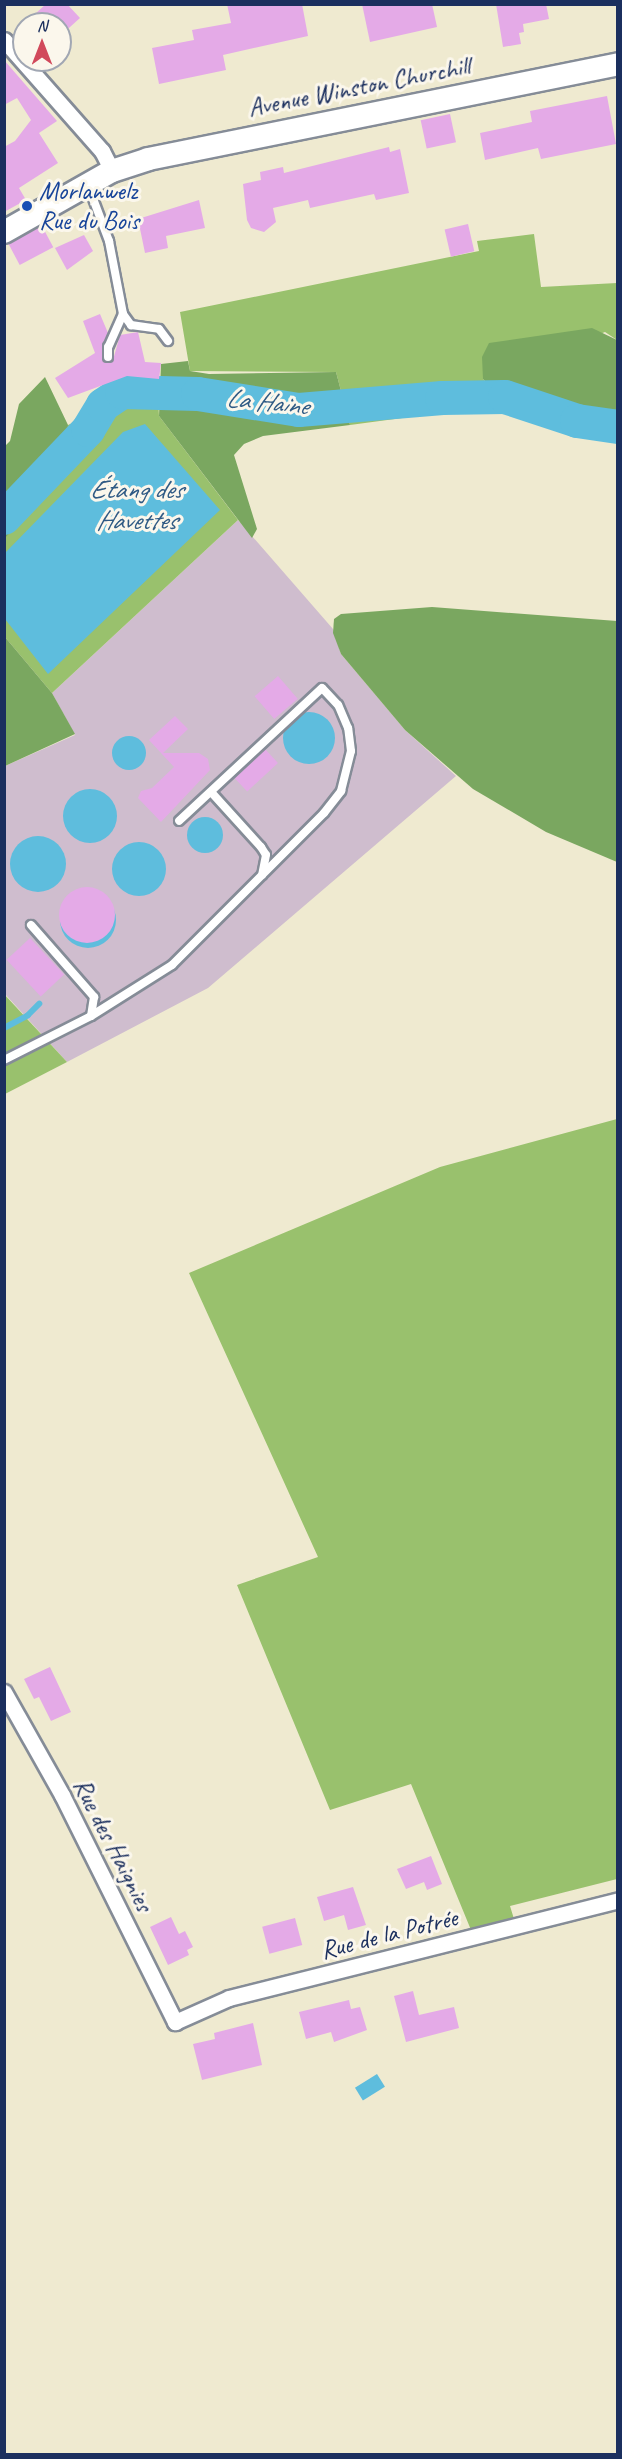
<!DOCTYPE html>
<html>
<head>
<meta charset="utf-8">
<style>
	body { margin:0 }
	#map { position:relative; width:622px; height:2459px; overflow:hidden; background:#efead0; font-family:Caveat,sans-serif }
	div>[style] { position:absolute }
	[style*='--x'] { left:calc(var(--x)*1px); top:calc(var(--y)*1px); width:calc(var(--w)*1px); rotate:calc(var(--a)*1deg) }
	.industrial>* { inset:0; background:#cfbdce }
	.green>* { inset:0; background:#99c16d }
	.forest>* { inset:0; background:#7aa760 }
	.water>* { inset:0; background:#5ebddd; transform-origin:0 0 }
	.round { border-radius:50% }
	.stream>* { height:6px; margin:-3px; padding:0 3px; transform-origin:3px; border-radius:3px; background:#5ebddd }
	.river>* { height:34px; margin:-17px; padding:0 17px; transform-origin:17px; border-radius:17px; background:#5ebddd }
	.building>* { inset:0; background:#e4aae7; transform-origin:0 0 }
	.roads { filter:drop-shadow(2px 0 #858c97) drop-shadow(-2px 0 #858c97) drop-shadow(0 2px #858c97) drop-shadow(0 -2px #858c97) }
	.lane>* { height:8px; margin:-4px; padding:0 4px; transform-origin:4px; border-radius:4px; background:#fff }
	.street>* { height:15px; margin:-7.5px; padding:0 7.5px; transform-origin:7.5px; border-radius:7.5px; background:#fff }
	.secondary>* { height:22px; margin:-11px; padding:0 11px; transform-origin:11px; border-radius:11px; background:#fff }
	.dots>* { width:16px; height:16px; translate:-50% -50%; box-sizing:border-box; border:3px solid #fbf7ec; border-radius:50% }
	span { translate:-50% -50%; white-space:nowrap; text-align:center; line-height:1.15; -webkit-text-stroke:6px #fbf7ec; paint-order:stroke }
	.street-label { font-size:26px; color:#1b2f5e }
	.transit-label { font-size:26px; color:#164399 }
	.left { translate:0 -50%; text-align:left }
	.water-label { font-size:27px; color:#2f5a84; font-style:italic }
	.frame { position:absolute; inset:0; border:6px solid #1b2f5e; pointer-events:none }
	.north { position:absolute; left:12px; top:12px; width:60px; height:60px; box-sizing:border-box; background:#fbf7ec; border:2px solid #a1a7b3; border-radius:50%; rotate:0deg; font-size:16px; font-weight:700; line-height:24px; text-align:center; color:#1b2f5e }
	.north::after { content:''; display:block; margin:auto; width:21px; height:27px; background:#d1495b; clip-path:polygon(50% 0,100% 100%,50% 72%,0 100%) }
</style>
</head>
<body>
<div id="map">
	<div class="industrial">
		<div style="clip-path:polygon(238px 520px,333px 629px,341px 654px,405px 730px,456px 776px,208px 988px,67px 1062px,5px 994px,5px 766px,75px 735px,52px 693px)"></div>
	</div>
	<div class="green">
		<div style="clip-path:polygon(534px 234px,541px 287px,617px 283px,617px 340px,605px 332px,483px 379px,492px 388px,577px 416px,617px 422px,617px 436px,514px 409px,462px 410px,350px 425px,336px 372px,190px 371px,180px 312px,479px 251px,477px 241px)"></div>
		<div style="clip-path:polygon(158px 399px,159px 416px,238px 520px,52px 693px,5px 637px,4px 538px,73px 464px,66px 455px,68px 425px,118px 403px)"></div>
		<div style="clip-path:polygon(4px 994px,67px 1062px,5px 1094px,4px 1094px)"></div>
		<div style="clip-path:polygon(617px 1119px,617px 1879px,510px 1906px,514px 1919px,471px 1930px,411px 1784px,330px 1810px,237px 1585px,318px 1557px,189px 1273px,440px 1167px)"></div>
	</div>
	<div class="forest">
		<div style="clip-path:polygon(592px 328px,617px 340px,617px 422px,577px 416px,492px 388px,483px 379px,482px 357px,489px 343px)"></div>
		<div style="clip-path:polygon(188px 361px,190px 371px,209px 374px,336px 372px,350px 425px,263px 436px,244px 444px,234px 455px,257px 529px,252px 538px,159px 416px,161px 364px)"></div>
		<div style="clip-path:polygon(45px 377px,68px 425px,66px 454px,73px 463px,5px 538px,5px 446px,10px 441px,19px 404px)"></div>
		<div style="clip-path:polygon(432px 607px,617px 621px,617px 862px,546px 832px,473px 789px,405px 730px,341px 654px,333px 633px,334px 619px,341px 614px)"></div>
		<div style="clip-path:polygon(5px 637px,52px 693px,75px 734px,5px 766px)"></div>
	</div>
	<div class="water">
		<div style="clip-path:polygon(145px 424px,220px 510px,48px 674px,5px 619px,5px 553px,123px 432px)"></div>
		<div class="round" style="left:283px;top:712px;width:52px;height:52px"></div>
		<div class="round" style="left:112px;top:736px;width:34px;height:34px"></div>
		<div class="round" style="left:63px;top:789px;width:54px;height:54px"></div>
		<div class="round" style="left:187px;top:817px;width:36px;height:36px"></div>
		<div class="round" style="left:10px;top:836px;width:56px;height:56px"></div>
		<div class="round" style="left:112px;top:842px;width:54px;height:54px"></div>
		<div class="round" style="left:60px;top:892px;width:56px;height:56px"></div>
		<div style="left:377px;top:2074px;width:15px;height:26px;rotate:58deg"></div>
	</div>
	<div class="stream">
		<div style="--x:4;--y:1028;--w:27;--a:-28"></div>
		<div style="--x:28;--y:1015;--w:16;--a:-45"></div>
	</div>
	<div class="river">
		<div style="--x:4;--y:518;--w:122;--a:-46.3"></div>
		<div style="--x:88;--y:430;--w:29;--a:-59"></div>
		<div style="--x:103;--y:405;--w:23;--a:-34"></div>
		<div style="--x:122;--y:392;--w:76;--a:1.5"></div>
		<div style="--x:198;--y:394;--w:102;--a:9"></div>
		<div style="--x:299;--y:410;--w:144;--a:-4.8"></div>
		<div style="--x:442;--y:398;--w:63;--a:-0.9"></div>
		<div style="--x:505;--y:397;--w:76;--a:18.4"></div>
		<div style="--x:577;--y:421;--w:41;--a:8.3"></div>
	</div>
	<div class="building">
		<div style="clip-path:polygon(46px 4px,67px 4px,80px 18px,60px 36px,60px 24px,43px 24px,34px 15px)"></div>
		<div style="clip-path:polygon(227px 4px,302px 4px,308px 36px,223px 55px,226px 70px,159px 84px,152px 48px,194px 40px,192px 30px,231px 23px)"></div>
		<div style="clip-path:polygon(362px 4px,432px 4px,437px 27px,370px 42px)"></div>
		<div style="clip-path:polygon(496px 4px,546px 4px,549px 19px,523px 24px,524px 32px,519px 33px,521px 44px,503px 47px)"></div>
		<div style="clip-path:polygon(4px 60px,57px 121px,39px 133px,58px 163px,19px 188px,26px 200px,4px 212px,4px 147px,15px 141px,31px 120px,17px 98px,4px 105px)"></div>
		<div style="clip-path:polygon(607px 96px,616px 144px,541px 159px,538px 148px,485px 160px,480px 133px,532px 122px,530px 111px)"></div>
		<div style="left:450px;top:114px;width:29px;height:30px;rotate:78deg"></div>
		<div style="clip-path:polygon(389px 147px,390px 152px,400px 149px,409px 193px,376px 200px,374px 194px,310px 208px,308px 200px,273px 208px,276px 222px,264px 232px,251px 228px,247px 220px,243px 184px,261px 180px,260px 172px,283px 167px,284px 173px)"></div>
		<div style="clip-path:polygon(199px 200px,205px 228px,166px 236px,168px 248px,145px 253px,138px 219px)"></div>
		<div style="left:468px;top:224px;width:28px;height:24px;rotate:77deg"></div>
		<div style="left:42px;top:226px;width:24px;height:38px;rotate:62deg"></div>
		<div style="clip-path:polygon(84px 235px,93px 251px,67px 270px,55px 248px)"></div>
		<div style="clip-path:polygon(100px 314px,108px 333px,102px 347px,103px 360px,113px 360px,120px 335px,138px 332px,145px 362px,161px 363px,159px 379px,127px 376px,68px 398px,55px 378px,95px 353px,83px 321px)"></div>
		<div style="left:278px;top:676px;width:30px;height:31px;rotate:49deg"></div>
		<div style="clip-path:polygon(175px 716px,188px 729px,163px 753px,199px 753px,208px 759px,210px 770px,161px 822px,138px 798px,141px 791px,152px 788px,174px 767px,149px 740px)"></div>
		<div style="left:265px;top:749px;width:19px;height:42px;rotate:47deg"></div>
		<div class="round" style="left:59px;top:887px;width:56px;height:56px"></div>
		<div style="left:30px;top:938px;width:50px;height:32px;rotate:47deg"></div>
		<div style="clip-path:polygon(50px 1667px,71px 1712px,51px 1721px,39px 1697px,34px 1699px,24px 1679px)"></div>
		<div style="clip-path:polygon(431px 1856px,442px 1884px,427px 1890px,424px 1882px,406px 1889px,397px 1869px)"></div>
		<div style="clip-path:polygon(353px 1887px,366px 1925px,348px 1930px,344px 1915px,324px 1921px,317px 1897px)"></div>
		<div style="clip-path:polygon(171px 1917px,179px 1934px,185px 1931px,193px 1947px,187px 1950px,189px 1955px,168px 1965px,150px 1927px)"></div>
		<div style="left:295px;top:1918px;width:28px;height:34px;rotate:75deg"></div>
		<div style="clip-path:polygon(413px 1991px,419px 2015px,454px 2007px,459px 2028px,406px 2042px,394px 1996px)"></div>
		<div style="clip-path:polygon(349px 2000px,351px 2009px,360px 2007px,367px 2030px,334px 2042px,331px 2032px,306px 2039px,299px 2012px)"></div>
		<div style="clip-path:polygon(253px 2023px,262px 2065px,202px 2080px,193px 2044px,215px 2039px,214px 2033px)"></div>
	</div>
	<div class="roads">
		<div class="lane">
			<div style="--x:89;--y:188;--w:57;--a:69.3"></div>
			<div style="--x:109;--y:241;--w:74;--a:79.1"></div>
			<div style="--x:123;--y:314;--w:36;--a:114"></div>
			<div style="--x:108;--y:347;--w:10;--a:90"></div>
			<div style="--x:123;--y:314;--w:14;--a:54"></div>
			<div style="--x:131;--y:325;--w:28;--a:8"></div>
			<div style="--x:159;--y:329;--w:15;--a:53"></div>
			<div style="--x:212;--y:793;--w:73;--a:47.8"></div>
			<div style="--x:261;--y:847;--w:9;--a:58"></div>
			<div style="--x:266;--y:855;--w:20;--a:101"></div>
			<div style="--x:31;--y:925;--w:96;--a:48.8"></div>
			<div style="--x:94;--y:997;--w:19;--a:99"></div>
			<div style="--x:4;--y:1060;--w:97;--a:-26.8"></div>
			<div style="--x:91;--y:1016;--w:96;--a:-32.2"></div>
			<div style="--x:172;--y:965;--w:215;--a:-45"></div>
			<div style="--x:324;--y:813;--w:28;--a:-52"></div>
			<div style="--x:341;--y:791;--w:41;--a:-76"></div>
			<div style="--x:351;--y:751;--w:23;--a:-97"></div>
			<div style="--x:348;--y:728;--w:25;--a:-113"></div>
			<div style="--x:338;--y:705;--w:23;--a:-133"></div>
			<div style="--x:322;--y:688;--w:195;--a:137.1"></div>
		</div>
		<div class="street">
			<div style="--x:4;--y:40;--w:148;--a:48.6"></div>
			<div style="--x:102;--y:151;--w:22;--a:63"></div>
			<div style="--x:4;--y:1692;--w:118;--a:60.6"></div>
			<div style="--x:62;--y:1795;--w:254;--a:63.5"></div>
			<div style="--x:175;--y:2022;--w:59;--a:-24"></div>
			<div style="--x:229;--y:1998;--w:401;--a:-14.1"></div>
		</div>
		<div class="secondary">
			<div style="--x:4;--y:232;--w:124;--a:-29.5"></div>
			<div style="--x:112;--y:171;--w:38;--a:-18"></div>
			<div style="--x:148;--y:159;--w:480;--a:-11.4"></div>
		</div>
	</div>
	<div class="dots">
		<div style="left:27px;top:206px;background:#1a4fb4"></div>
	</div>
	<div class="street-label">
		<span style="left:359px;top:87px;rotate:-11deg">Avenue Winston Churchill</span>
		<span style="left:113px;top:1845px;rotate:63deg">Rue des Haignies</span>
		<span style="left:389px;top:1934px;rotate:-14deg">Rue de la Potrée</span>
	</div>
	<div class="transit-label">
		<span class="left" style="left:39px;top:206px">Morlanwelz<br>Rue du Bois</span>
	</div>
	<div class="water-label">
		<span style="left:267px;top:402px;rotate:6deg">La Haine</span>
		<span style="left:136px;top:505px">Étang des<br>Havettes</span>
	</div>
	<div class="frame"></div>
	<div class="north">N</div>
</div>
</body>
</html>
